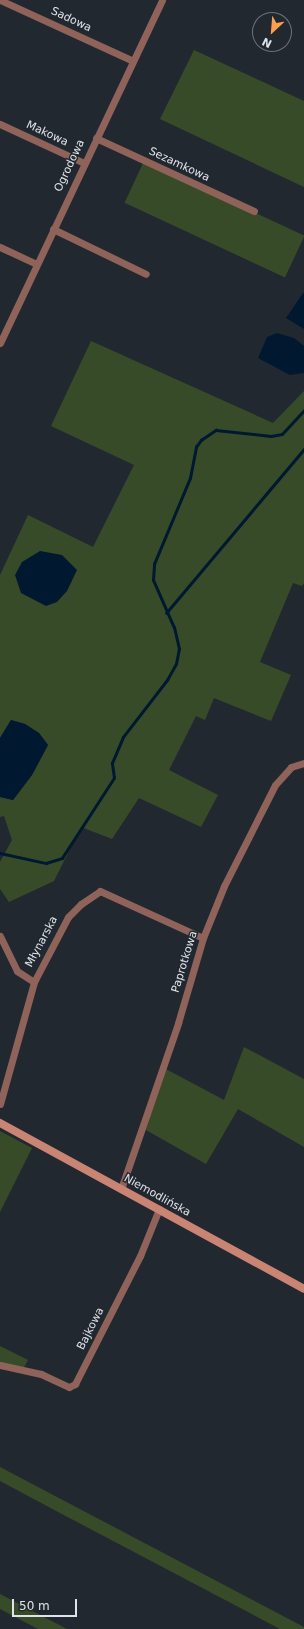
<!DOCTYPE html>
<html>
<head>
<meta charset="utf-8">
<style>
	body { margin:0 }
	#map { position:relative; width:304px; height:1629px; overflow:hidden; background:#222830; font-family:"DejaVu Sans",sans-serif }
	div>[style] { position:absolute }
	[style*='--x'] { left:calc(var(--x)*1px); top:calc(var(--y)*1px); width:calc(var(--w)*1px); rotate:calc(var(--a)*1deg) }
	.green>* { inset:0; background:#384b28; transform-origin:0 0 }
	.water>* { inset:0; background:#001830 }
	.stream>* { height:2.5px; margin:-1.25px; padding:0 1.25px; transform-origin:1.25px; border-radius:1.25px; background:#001830 }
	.minor>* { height:7px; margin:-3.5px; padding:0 3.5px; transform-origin:3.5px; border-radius:3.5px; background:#8f6359 }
	.secondary>* { height:8px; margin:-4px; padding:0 4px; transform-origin:4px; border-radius:4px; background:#ca8474 }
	span { translate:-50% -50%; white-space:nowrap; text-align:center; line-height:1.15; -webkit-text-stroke:3px #222830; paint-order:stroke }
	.street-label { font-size:11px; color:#e0e4e9 }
	.north { position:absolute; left:252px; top:12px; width:40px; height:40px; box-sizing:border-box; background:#222830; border:1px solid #6e737a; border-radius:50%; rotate:206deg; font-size:11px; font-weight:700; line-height:16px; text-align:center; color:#e0e4e9 }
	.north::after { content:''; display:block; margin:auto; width:14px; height:18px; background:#f99f4d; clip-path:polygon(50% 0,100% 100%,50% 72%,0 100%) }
	.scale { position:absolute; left:12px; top:1599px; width:65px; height:18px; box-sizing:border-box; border:2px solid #e0e4e9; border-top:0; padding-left:5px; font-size:12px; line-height:14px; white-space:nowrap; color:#e0e4e9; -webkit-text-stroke:3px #222830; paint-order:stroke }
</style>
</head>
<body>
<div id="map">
	<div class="green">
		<div style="clip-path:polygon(194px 50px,304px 101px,304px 187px,160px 119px)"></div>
		<div style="left:144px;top:161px;width:177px;height:46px;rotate:25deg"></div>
		<div style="clip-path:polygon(91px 341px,273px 423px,304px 391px,304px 583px,302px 586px,293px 583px,260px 662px,291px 675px,271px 721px,214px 698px,205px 720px,196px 716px,169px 770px,218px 795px,201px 827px,139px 798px,112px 839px,81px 827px,54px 881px,9px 902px,0 889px,0 862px,12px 840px,4px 816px,0 817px,0 797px,13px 800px,32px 775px,48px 745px,39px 733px,25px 724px,11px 720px,0 738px,0 575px,28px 515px,93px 547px,134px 465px,51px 426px)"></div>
		<div style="clip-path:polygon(244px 1047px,304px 1079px,304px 1147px,238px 1109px,206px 1164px,146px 1130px,162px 1067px,224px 1100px)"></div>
		<div style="clip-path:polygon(0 1131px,32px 1148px,0 1212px)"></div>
		<div style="clip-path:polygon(0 1346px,28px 1360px,23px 1369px,0 1365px)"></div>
		<div style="clip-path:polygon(0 1467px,304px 1627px,304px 1629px,280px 1629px,60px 1513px,0 1481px)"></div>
		<div style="clip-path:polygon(0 1594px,67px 1629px,38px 1629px,0 1609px)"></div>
	</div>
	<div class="water">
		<div style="clip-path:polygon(303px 293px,304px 293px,304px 329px,286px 318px)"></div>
		<div style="clip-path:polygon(277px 333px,294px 338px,304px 346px,304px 373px,290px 375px,258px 358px,267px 337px)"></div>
		<div style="clip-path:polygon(40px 551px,62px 555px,77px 570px,67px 591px,57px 602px,46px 606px,21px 593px,15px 575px,22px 562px)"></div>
		<div style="clip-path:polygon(11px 720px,25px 724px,39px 733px,48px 745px,32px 775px,13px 800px,0 797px,0 738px)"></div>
	</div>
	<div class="stream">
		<div style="--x:166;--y:613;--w:214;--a:-49.9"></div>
		<div style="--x:0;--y:853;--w:47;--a:12.3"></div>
		<div style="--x:46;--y:863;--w:17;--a:-17"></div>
		<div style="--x:62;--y:858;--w:95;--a:-57"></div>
		<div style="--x:114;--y:778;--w:15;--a:-98"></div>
		<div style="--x:112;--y:763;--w:28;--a:-67"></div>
		<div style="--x:123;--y:737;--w:72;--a:-52.3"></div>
		<div style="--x:167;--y:680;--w:18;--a:-61"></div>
		<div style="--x:176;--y:664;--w:15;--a:-79"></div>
		<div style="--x:179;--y:649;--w:22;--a:-103"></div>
		<div style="--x:174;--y:628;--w:52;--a:-113.6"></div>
		<div style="--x:153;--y:580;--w:16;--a:-86"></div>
		<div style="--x:154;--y:564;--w:93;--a:-67.3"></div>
		<div style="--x:190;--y:478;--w:32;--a:-79"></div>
		<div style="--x:196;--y:447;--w:9;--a:-54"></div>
		<div style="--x:201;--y:440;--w:18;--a:-34"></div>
		<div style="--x:216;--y:430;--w:55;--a:6.2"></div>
		<div style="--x:271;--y:436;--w:11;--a:-10"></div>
		<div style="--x:282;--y:434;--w:33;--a:-47"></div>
	</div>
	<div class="minor">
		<div style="--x:0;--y:0;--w:146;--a:24.6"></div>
		<div style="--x:0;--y:124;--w:93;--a:24.9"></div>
		<div style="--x:96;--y:138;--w:174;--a:24.8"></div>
		<div style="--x:53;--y:229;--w:103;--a:25.8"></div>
		<div style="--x:0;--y:247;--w:40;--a:25"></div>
		<div style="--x:0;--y:343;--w:379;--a:-64.7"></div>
		<div style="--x:0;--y:936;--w:39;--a:64"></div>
		<div style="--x:17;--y:971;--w:20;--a:33"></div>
		<div style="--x:0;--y:1104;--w:127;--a:-74.4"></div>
		<div style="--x:34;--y:982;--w:73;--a:-62.4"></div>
		<div style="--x:68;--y:917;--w:18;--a:-45"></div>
		<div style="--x:81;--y:904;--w:23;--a:-34"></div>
		<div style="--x:100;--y:891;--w:113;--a:24.5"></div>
		<div style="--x:121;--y:1189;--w:176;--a:-71"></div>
		<div style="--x:178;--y:1023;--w:89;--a:-73.6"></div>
		<div style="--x:203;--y:938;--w:56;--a:-68"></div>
		<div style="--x:224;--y:886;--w:113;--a:-63.2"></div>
		<div style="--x:275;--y:785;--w:24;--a:-48"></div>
		<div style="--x:291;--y:767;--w:14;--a:-17"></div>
		<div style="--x:0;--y:1365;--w:42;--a:12.4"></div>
		<div style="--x:41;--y:1374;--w:31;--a:25"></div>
		<div style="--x:69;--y:1387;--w:7;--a:-27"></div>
		<div style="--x:75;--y:1384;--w:144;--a:-63.1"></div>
		<div style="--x:140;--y:1256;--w:51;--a:-68"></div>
	</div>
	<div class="secondary">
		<div style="--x:0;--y:1123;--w:346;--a:28.6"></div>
	</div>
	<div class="street-label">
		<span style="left:71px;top:20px;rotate:25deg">Sadowa</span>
		<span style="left:47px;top:134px;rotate:25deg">Makowa</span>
		<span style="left:179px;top:165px;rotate:25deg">Sezamkowa</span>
		<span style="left:70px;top:166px;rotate:-65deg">Ogrodowa</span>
		<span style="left:42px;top:942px;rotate:-62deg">Młynarska</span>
		<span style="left:185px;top:962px;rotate:-73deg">Paprotkowa</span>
		<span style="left:157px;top:1196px;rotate:29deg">Niemodlińska</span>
		<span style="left:91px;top:1329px;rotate:-63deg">Bajkowa</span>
	</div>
	<div class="north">N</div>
	<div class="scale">50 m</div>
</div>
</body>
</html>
